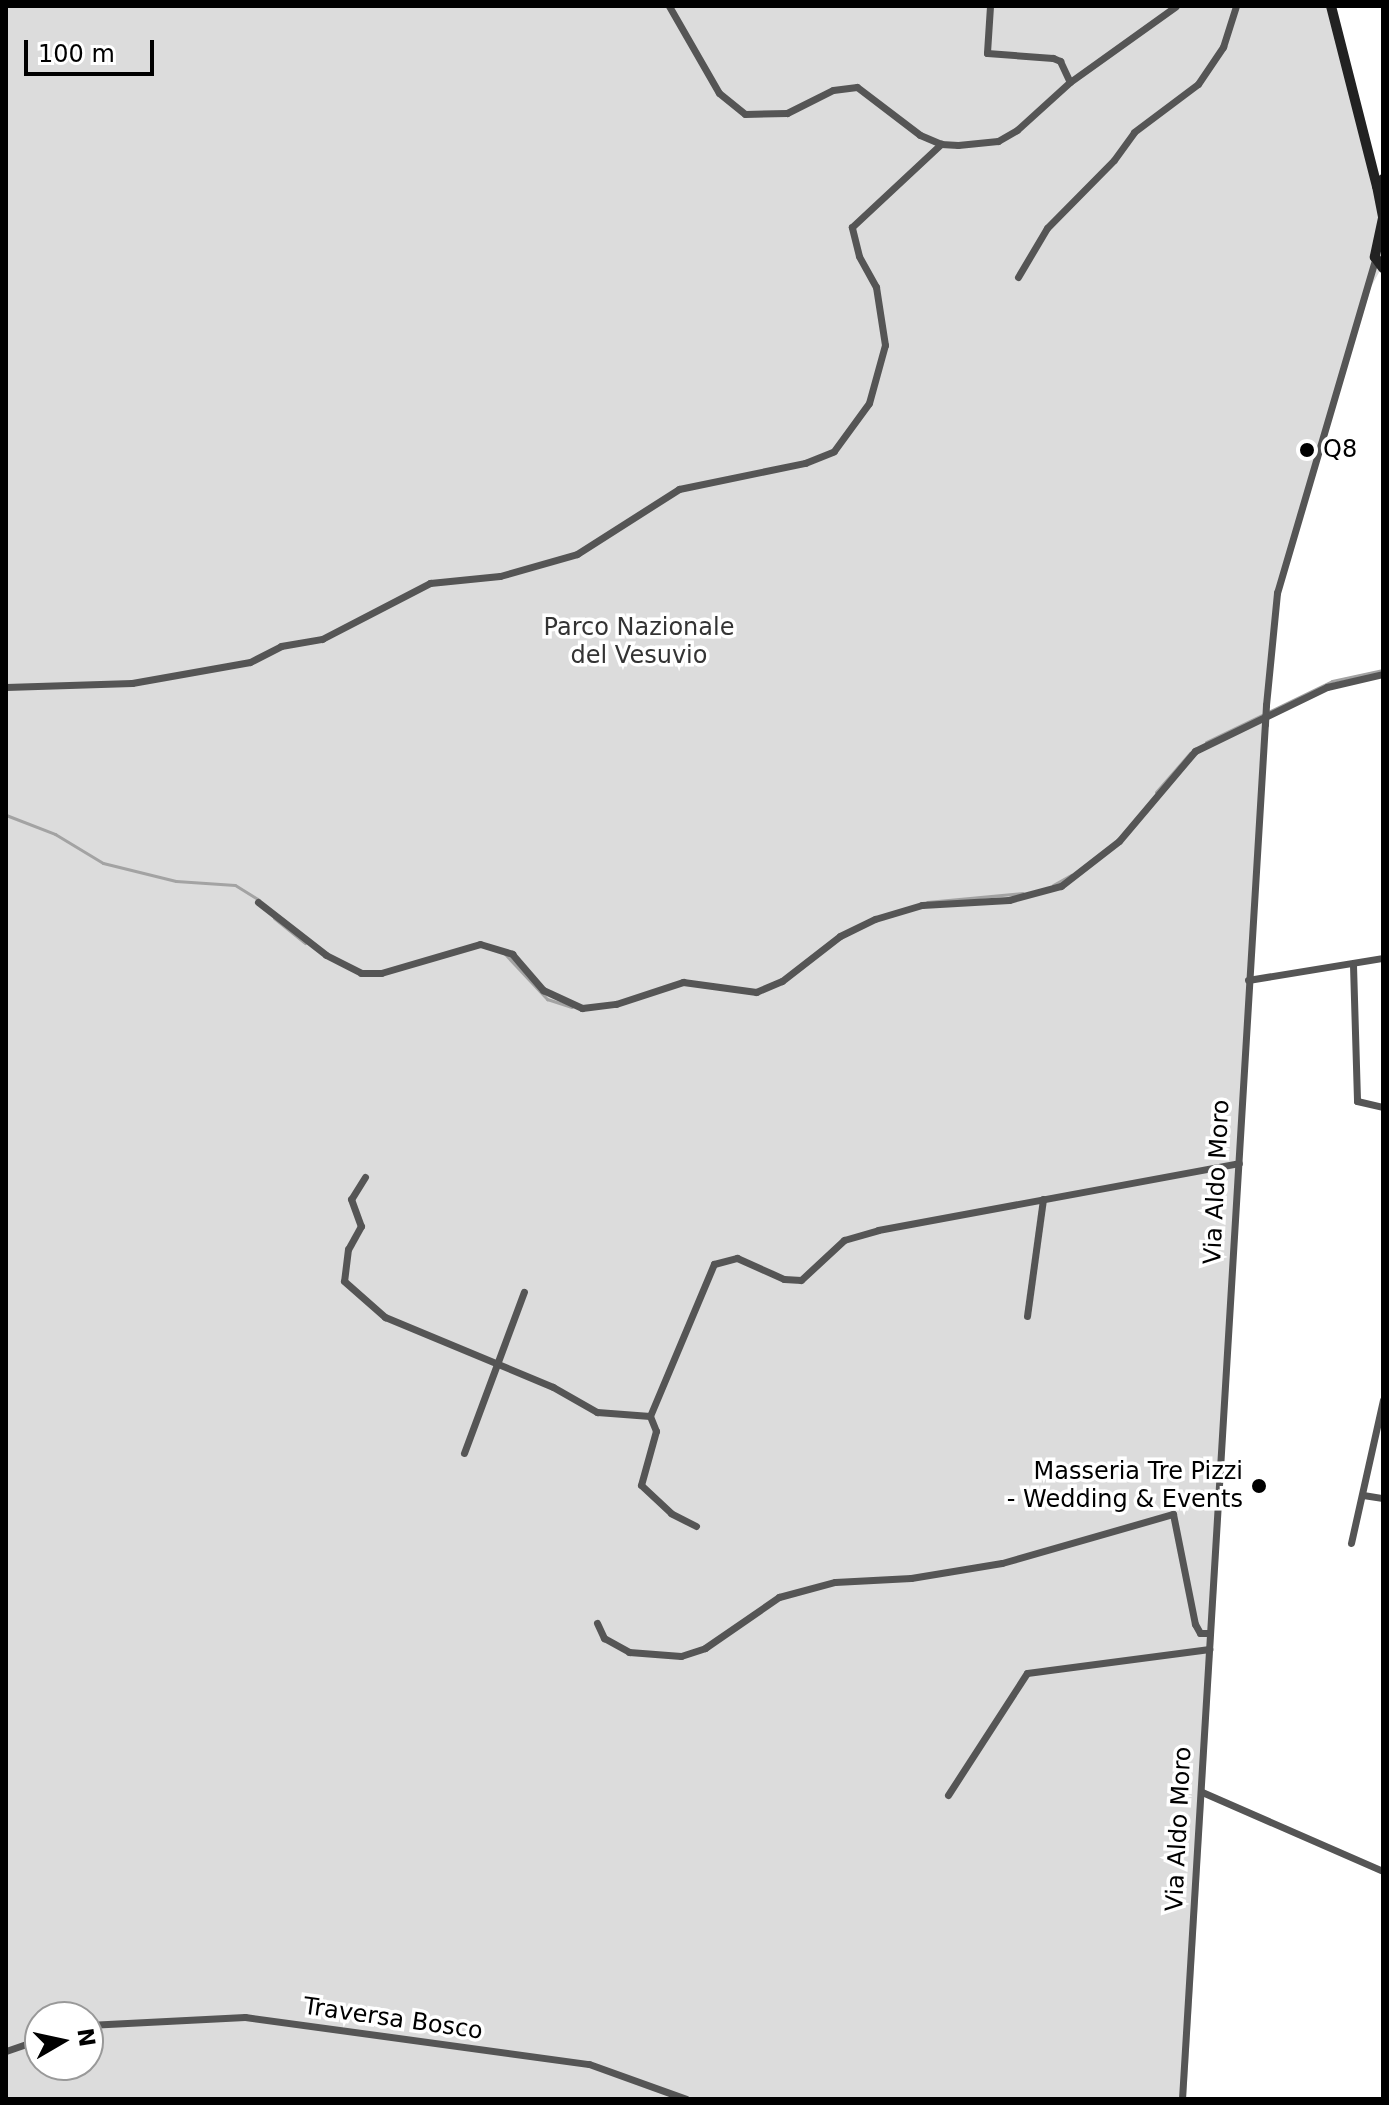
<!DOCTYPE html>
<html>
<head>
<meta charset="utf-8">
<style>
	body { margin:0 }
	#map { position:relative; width:1389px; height:2105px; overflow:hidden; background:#fff; font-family:"DejaVu Sans",sans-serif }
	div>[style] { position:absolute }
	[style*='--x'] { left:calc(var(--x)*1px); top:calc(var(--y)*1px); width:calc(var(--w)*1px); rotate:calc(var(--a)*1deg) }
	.green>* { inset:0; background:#dcdcdc }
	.stream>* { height:3px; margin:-1.5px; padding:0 1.5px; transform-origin:1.5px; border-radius:1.5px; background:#a3a3a3 }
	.street>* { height:7px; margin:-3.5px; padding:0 3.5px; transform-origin:3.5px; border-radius:3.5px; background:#555 }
	.secondary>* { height:10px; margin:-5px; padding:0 5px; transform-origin:5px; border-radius:5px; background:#222 }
	.street-bridge>* { height:7px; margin:-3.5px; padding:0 3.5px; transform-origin:3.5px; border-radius:3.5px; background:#555 }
	.dots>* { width:22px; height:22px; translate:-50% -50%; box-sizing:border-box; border:4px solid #fff; border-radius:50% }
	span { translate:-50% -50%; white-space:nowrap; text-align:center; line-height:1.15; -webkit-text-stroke:7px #fff; paint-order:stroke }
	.poi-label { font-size:24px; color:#000 }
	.left { translate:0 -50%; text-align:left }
	.right { translate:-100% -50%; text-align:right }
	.park-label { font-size:24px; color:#333 }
	.street-label { font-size:24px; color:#000 }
	.frame { position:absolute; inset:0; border:8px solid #000; pointer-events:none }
	.north { position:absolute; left:24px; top:2001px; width:80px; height:80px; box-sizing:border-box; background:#fff; border:2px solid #999; border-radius:50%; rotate:81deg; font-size:22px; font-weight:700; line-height:32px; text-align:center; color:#000 }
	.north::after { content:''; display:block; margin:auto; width:28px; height:36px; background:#000; clip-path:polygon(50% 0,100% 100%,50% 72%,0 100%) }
	.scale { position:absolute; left:24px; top:40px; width:130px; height:36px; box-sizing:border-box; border:4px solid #000; border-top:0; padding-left:10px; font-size:24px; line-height:28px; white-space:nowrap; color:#000; -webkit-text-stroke:6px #fff; paint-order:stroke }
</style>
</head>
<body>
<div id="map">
	<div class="green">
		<div style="clip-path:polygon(evenodd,6px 6px,1333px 6px,1374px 159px,1383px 265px,1371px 287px,1281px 589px,1271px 673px,1186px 2099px,6px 2099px,6px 6px,40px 2017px,88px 2017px,88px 2065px,40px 2065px,40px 2017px)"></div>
	</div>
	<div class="stream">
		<div style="--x:1206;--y:742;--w:140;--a:-25.8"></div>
		<div style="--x:1332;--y:681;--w:52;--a:-12.2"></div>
		<div style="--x:1156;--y:792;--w:52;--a:-48.9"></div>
		<div style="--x:6;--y:815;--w:53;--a:21.2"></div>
		<div style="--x:55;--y:834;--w:56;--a:31.1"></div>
		<div style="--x:103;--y:863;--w:75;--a:13.9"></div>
		<div style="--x:176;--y:881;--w:59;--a:3.9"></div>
		<div style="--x:235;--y:885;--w:28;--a:32"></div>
		<div style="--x:1053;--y:885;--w:21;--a:-29"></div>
		<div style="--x:927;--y:902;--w:96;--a:-5.4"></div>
		<div style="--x:274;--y:918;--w:40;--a:39"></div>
		<div style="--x:505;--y:954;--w:62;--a:47"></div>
		<div style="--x:547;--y:999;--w:26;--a:18"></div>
	</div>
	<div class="street">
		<div style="--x:669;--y:6;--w:100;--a:60.1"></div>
		<div style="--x:719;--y:93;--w:33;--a:39"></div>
		<div style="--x:745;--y:114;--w:42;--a:-1.4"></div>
		<div style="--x:787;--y:113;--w:51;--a:-26.6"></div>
		<div style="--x:833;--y:90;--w:24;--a:-7"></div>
		<div style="--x:857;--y:87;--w:79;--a:37.3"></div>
		<div style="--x:920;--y:135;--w:23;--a:23"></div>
		<div style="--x:941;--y:144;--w:17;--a:3"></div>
		<div style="--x:958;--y:145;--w:40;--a:-5.7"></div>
		<div style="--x:998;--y:141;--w:22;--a:-30"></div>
		<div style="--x:1017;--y:130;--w:72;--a:-42.2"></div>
		<div style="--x:1070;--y:82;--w:130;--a:-35.6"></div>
		<div style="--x:990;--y:6;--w:47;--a:93.7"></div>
		<div style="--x:987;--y:53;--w:66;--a:4.3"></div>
		<div style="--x:1053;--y:58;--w:8;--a:23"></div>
		<div style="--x:1060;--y:61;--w:23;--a:65"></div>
		<div style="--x:1018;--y:277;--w:57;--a:-59.4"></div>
		<div style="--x:1047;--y:228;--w:95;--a:-45.4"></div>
		<div style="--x:1114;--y:160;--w:34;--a:-54"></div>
		<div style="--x:1134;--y:132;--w:80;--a:-36.9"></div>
		<div style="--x:1198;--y:84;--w:45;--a:-56"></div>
		<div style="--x:1223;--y:47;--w:43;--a:-72.4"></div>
		<div style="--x:6;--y:687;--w:126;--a:-1.8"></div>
		<div style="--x:132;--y:683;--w:120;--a:-10.1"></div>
		<div style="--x:250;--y:662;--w:35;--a:-27"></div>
		<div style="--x:281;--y:646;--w:42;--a:-9.7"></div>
		<div style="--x:322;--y:639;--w:122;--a:-27.4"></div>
		<div style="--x:430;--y:583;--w:70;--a:-5.7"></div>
		<div style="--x:500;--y:576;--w:80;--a:-15.9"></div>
		<div style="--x:577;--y:554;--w:121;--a:-32.5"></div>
		<div style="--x:679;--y:489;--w:129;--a:-11.7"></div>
		<div style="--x:805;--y:463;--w:31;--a:-22"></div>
		<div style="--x:834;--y:451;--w:59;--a:-53.9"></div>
		<div style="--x:869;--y:403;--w:60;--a:-74.6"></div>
		<div style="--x:885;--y:345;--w:59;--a:-98.8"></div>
		<div style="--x:876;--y:287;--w:35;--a:-119"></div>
		<div style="--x:859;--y:256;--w:30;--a:-104"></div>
		<div style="--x:852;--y:227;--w:122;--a:-43"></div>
		<div style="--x:1266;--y:705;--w:113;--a:-84.4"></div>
		<div style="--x:1277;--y:593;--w:346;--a:-73.6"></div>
		<div style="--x:258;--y:902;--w:86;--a:37.9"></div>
		<div style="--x:326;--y:955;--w:39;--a:27"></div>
		<div style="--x:361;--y:973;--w:20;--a:0"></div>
		<div style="--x:381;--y:973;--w:103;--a:-16.3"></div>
		<div style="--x:480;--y:944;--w:34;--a:17"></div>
		<div style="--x:512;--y:954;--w:48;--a:49.3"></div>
		<div style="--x:543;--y:990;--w:43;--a:24.8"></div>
		<div style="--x:582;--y:1008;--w:34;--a:-7"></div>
		<div style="--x:616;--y:1004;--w:71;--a:-18.2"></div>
		<div style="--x:683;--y:982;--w:74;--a:7.8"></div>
		<div style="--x:756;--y:992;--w:28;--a:-23"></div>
		<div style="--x:782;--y:981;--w:73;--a:-37.8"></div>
		<div style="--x:840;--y:936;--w:39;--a:-26"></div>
		<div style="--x:875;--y:919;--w:49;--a:-16.6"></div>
		<div style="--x:922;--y:905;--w:87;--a:-3.3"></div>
		<div style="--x:1009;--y:900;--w:54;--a:-15.1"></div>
		<div style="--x:1061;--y:886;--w:73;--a:-37.8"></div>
		<div style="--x:1119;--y:841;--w:118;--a:-49.8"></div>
		<div style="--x:1195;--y:751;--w:147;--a:-25.9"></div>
		<div style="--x:1327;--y:687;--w:57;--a:-13.1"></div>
		<div style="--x:1353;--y:965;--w:136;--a:88.3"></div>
		<div style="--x:1357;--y:1101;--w:27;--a:13"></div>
		<div style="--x:1248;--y:980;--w:137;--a:-9.3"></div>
		<div style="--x:365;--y:1177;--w:26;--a:122"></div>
		<div style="--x:351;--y:1199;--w:29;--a:70"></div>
		<div style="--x:361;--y:1226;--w:26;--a:119"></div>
		<div style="--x:348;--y:1249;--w:32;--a:97"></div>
		<div style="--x:344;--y:1281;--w:55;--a:41.3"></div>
		<div style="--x:385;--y:1317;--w:182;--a:22.6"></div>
		<div style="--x:553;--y:1387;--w:51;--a:29.6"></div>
		<div style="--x:597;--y:1412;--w:53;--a:4.3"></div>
		<div style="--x:1027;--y:1316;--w:118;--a:-82.2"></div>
		<div style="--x:464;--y:1453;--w:172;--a:-69.6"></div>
		<div style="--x:1363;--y:1495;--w:20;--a:9"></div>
		<div style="--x:696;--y:1526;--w:28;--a:-153"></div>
		<div style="--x:671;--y:1513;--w:41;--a:-137"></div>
		<div style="--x:641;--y:1485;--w:56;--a:-74.5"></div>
		<div style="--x:656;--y:1431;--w:16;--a:-112"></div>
		<div style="--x:650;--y:1416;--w:165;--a:-67.2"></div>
		<div style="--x:714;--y:1264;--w:24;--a:-15"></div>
		<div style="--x:737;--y:1258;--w:51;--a:24.1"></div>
		<div style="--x:784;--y:1279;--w:17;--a:3"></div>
		<div style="--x:801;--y:1280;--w:59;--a:-42.9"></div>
		<div style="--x:844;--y:1240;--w:35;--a:-16"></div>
		<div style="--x:878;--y:1230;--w:367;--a:-10.5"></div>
		<div style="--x:1351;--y:1543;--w:147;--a:-77.4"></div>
		<div style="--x:597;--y:1623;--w:17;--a:65"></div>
		<div style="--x:604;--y:1638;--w:29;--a:29"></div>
		<div style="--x:629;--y:1652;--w:52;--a:4.4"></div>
		<div style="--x:681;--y:1656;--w:25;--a:-18"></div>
		<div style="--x:705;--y:1648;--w:90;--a:-34.6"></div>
		<div style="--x:779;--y:1597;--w:58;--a:-15"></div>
		<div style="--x:835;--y:1582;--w:76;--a:-3"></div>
		<div style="--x:911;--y:1578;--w:92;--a:-9.4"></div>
		<div style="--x:1002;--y:1563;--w:178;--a:-16"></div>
		<div style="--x:1173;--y:1514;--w:112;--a:78.7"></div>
		<div style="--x:1195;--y:1624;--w:10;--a:61"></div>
		<div style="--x:1200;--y:1633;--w:10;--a:0"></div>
		<div style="--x:1202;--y:1792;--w:197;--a:23.6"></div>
		<div style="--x:948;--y:1795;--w:145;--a:-57.1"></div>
		<div style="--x:1027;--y:1673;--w:184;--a:-7.5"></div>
		<div style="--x:88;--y:2025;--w:157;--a:-2.9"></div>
		<div style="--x:245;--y:2017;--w:347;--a:7.8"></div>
		<div style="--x:589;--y:2064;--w:103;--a:19.8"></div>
		<div style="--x:6;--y:2051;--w:36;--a:-19"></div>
		<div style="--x:1182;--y:2099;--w:1378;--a:-86.55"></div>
	</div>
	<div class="secondary">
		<div style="--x:1331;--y:6;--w:186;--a:75.7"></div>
		<div style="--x:1383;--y:179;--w:9;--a:131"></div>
		<div style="--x:1377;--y:186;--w:33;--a:79"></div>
		<div style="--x:1383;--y:218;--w:40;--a:102"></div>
		<div style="--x:1375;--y:257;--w:14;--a:54"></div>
	</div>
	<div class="street-bridge">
		<div style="--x:1265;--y:724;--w:19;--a:-87"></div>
	</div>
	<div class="dots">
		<div style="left:1307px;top:450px;background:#000"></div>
		<div style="left:1259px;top:1486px;background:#000"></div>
	</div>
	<div class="poi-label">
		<span class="left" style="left:1323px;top:450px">Q8</span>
		<span class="right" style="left:1243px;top:1486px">Masseria Tre Pizzi<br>- Wedding &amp; Events</span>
	</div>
	<div class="park-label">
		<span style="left:639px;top:642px">Parco Nazionale<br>del Vesuvio</span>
	</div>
	<div class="street-label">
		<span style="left:1217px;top:1182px;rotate:-87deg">Via Aldo Moro</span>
		<span style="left:1179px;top:1829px;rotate:-87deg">Via Aldo Moro</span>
		<span style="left:393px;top:2019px;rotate:8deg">Traversa Bosco</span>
	</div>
	<div class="frame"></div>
	<div class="north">N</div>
	<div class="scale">100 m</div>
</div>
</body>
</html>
